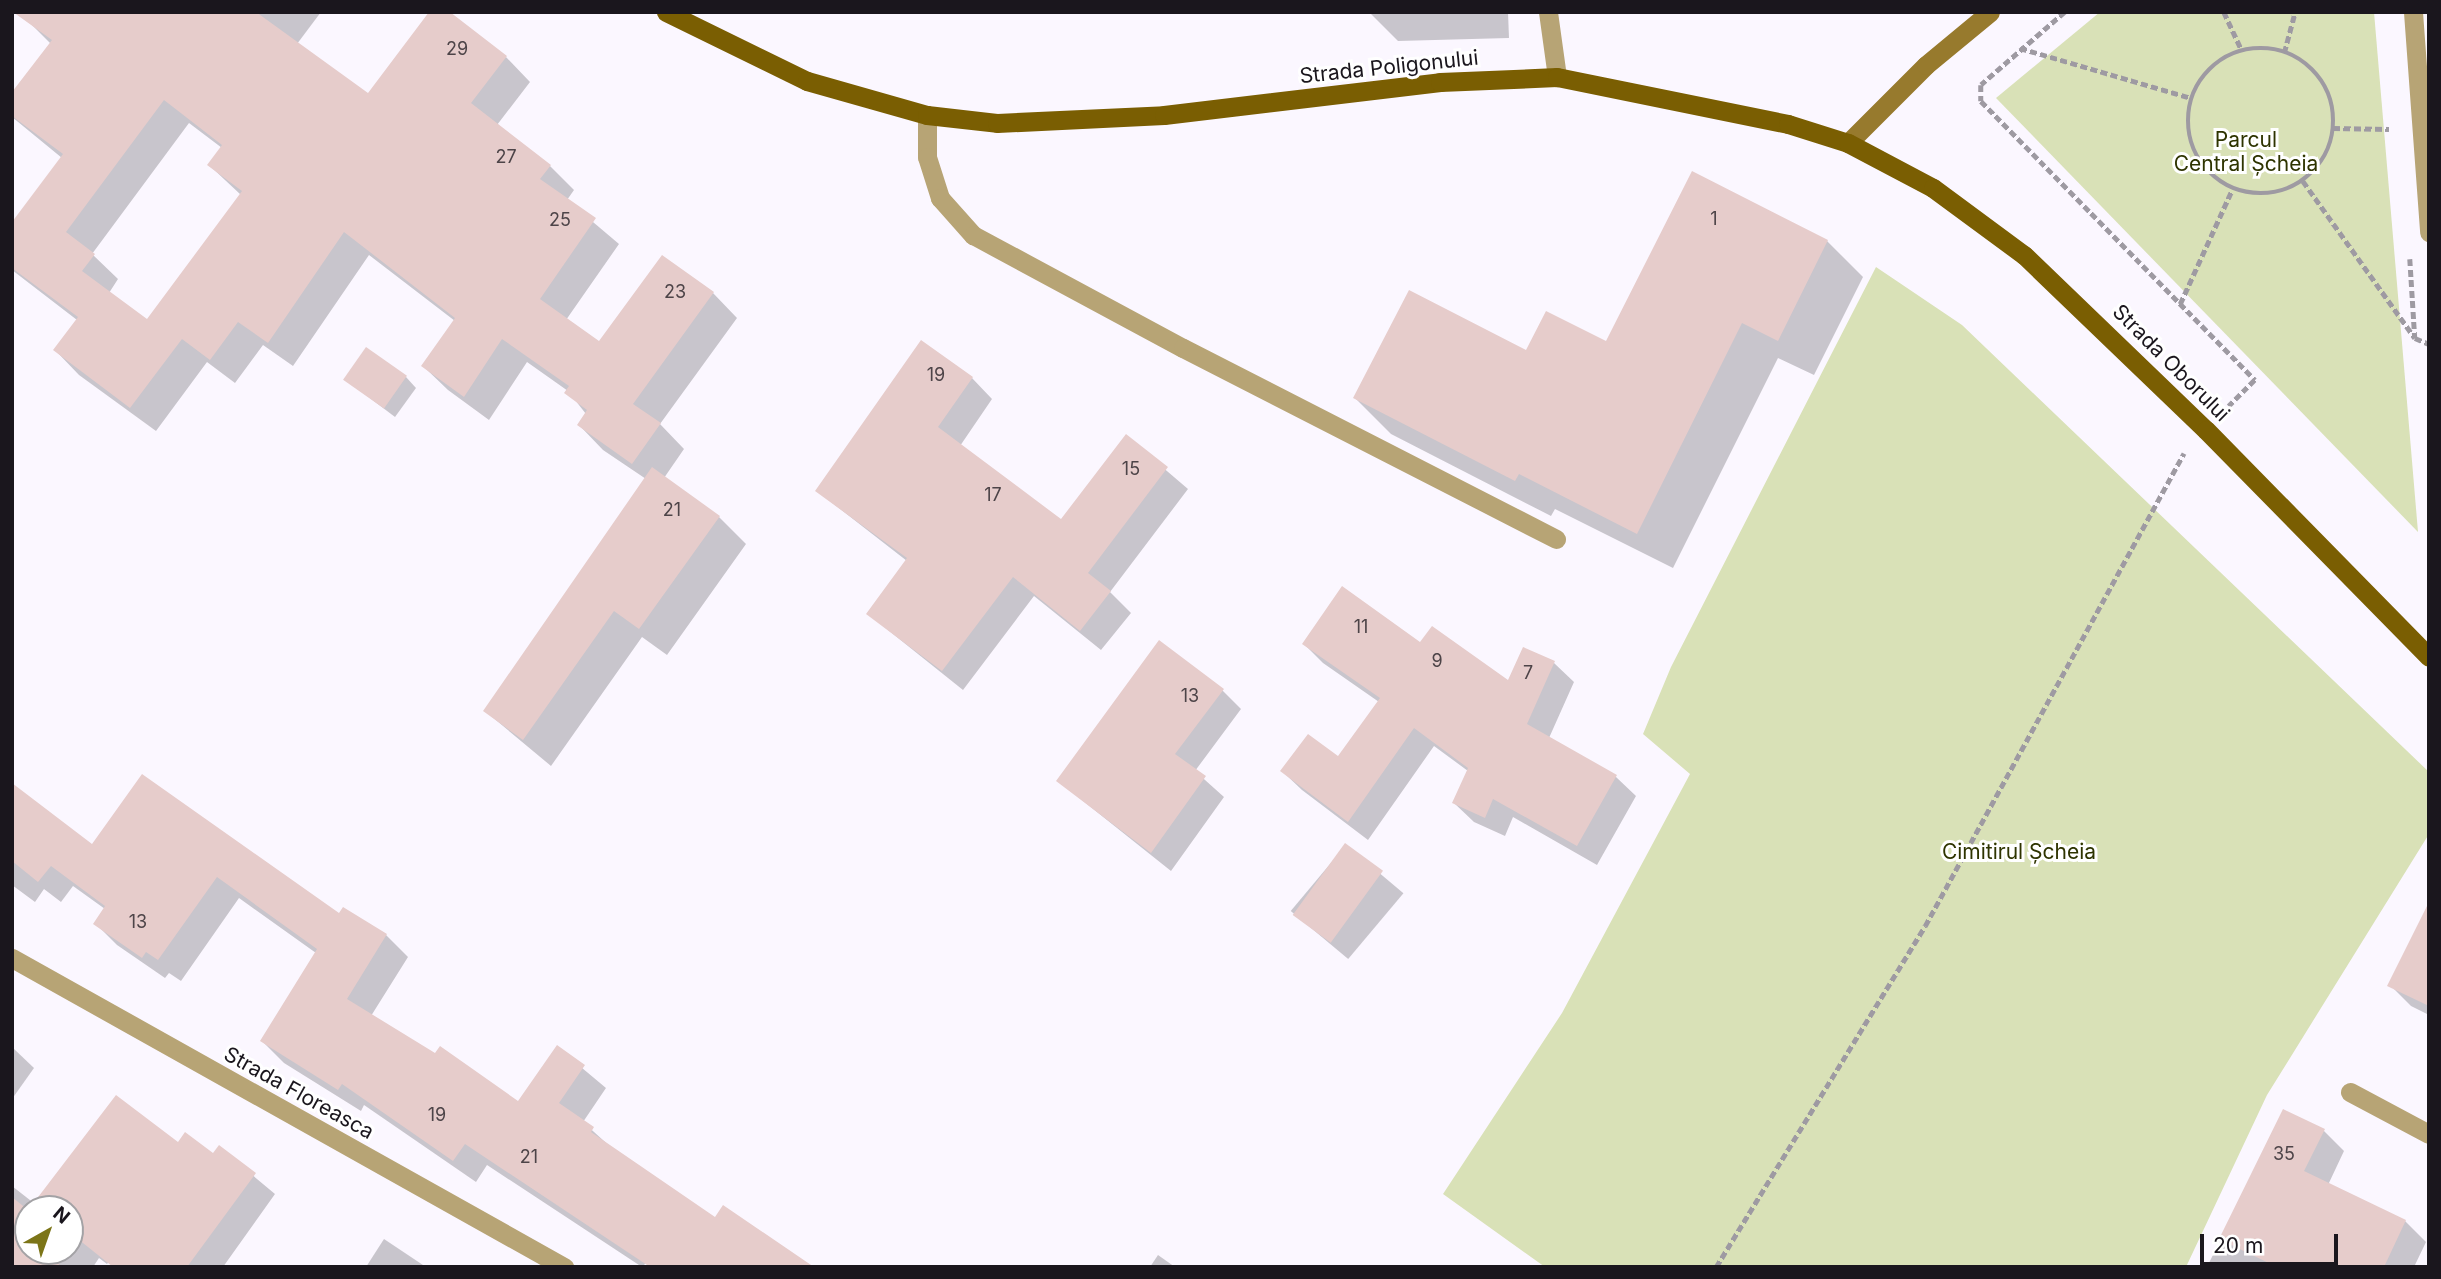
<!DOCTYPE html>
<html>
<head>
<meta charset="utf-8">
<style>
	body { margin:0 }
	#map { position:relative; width:2441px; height:1279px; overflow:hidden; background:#fbf7ff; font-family:Inter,sans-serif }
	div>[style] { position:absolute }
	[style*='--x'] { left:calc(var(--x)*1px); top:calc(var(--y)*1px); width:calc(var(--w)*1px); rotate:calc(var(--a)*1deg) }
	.green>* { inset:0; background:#d9e1b7 }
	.shadow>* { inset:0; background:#0003; transform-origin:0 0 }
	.building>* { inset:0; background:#e6cccb; transform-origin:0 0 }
	.path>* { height:4.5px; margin-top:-2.25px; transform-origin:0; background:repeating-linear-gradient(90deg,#9e9aa2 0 7px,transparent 0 10.5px) }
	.path>.ring { margin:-2.25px; padding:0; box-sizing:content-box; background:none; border:4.5px solid #9e9aa2; border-radius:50% }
	.minor>* { height:19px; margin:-9.5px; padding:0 9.5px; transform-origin:9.5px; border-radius:9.5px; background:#b7a475 }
	.secondary>* { height:19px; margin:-9.5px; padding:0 9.5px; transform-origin:9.5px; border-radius:9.5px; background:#977a2d }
	.primary>* { height:19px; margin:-9.5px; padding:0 9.5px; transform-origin:9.5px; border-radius:9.5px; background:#7a5e02 }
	span { translate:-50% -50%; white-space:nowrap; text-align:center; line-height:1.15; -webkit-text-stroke:6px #fff; paint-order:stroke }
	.number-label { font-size:18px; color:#4d4448 }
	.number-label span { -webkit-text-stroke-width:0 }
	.street-label { font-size:21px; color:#1a161d }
	.park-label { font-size:21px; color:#2e3400 }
	.frame { position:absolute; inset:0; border:14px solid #1a161d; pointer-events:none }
	.north { position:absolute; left:14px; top:1195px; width:70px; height:70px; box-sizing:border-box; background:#fff; border:2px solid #a3a2a5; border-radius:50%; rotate:40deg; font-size:19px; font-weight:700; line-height:28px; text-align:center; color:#1a161d }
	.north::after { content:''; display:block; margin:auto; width:24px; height:32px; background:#7c7518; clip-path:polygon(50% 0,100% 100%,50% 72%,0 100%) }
	.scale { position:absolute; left:2200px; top:1234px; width:138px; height:32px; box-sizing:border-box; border:4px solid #1a161d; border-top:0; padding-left:9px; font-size:21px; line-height:24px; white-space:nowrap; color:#1a161d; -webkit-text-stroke:5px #fff; paint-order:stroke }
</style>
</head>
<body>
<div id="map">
	<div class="green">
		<div style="clip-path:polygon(2100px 12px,2374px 12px,2418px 532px,1996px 98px)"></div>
		<div style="clip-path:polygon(1876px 267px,1962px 325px,2429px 772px,2429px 834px,2267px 1095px,2186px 1267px,1545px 1267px,1443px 1194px,1562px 1013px,1690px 774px,1643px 734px,1671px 667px)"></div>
	</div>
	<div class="shadow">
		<div style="clip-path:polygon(evenodd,35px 12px,321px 12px,297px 44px,368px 95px,506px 57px,530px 82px,497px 125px,550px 166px,574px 190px,567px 200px,619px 244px,566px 320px,599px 344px,713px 293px,737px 318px,660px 424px,684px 449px,664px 478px,719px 517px,746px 544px,667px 655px,642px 637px,551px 766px,485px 711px,646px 479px,603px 450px,579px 425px,586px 414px,568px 391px,527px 362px,489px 420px,448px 390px,423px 366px,455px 321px,369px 255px,293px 366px,263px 345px,235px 383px,207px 362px,156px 431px,79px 375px,55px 350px,77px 320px,12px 270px,12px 225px,62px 158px,12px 117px,12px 95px,51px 44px,29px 22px,35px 12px,189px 123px,222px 148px,209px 165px,241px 195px,147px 321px,109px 293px,118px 279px,92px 254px,189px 123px)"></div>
		<div style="clip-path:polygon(1369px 12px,1508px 12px,1509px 38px,1398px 41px)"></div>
		<div style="clip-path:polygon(1827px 241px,1863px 277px,1814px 375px,1778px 358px,1673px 568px,1555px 509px,1551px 516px,1391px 434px,1355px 398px,1527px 352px,1607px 343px)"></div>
		<div style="clip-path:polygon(406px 377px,416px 388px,395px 417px,346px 380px)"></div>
		<div style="clip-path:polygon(972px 378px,992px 399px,960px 446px,1061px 521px,1126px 436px,1188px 489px,1110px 592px,1131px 613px,1101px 650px,1034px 596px,963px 690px,868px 614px,907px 561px,817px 491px)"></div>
		<div style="clip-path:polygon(1304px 644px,1421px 644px,1508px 682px,1523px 649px,1554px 663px,1574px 682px,1549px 738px,1616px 777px,1636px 796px,1597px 865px,1513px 817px,1505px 836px,1474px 822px,1454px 803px,1468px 771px,1434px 746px,1368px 840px,1302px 790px,1282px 771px,1338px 758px,1379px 702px,1323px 663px)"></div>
		<div style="clip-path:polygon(1222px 690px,1241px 709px,1195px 771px,1224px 797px,1171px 871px,1058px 781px)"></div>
		<div style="clip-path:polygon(143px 776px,339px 916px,386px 935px,408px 957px,371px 1016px,518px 1103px,557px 1047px,606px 1088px,583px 1122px,615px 1151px,715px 1220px,787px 1250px,650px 1259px,642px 1267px,487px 1165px,476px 1182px,364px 1105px,361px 1111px,284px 1063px,262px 1041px,316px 953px,239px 898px,181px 981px,169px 973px,165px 978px,117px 945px,95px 923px,105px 909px,73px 886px,61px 902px,44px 889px,35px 902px,12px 885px,12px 785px,92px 847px)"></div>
		<div style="left:1346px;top:845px;width:75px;height:86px;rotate:40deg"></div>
		<div style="clip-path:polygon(2429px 903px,2429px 1015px,2411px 1006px,2390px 985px)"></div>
		<div style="clip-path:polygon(12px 1047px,34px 1068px,12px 1099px)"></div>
		<div style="clip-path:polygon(2284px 1111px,2324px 1131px,2344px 1151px,2328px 1185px,2405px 1221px,2426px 1242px,2414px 1267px,2207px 1267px)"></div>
		<div style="clip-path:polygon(evenodd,178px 1144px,213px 1155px,219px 1147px,275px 1194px,223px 1267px,150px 1267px,122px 1245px,107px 1264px,99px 1258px,93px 1267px,12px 1267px,12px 1186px,35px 1204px,178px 1144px,28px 1209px,70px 1209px,70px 1251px,28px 1251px,28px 1209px)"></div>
		<div style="clip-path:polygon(384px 1239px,426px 1267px,366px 1267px)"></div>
		<div style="clip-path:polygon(1158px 1255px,1175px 1267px,1150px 1267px)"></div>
	</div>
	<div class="building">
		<div style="clip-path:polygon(evenodd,13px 12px,256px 12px,368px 93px,429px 12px,450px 12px,507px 56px,471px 103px,551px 165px,540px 179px,596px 218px,540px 299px,599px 341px,662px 255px,714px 292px,633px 404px,661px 423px,632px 464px,577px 425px,587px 410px,564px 393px,569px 386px,502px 339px,464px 397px,421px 366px,455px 318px,344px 232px,268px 343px,238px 322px,210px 360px,182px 339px,130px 408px,53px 350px,78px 317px,12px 268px,12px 222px,63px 154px,12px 116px,12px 92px,52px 40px,13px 12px,164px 100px,222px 145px,207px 165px,242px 191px,147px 319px,82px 271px,95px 254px,66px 232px,164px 100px)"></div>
		<div style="clip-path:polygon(1692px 171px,1828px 240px,1778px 341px,1742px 323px,1637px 534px,1519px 474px,1515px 481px,1353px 398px,1409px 290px,1526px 350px,1546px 311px,1606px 341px)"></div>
		<div style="clip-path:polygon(921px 340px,973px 377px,938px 427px,1061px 519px,1126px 434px,1168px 467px,1088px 573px,1111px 591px,1080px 631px,1013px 577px,942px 671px,866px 614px,907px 558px,815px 491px)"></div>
		<div style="left:366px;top:347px;width:50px;height:40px;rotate:35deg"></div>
		<div style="clip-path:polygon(652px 467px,720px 516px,639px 629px,614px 611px,523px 740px,483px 711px)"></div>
		<div style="clip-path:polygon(1342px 586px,1420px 642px,1432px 626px,1508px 680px,1523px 647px,1555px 661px,1527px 724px,1617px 775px,1577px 846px,1493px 799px,1485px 818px,1452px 803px,1468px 768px,1414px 728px,1348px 822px,1280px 771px,1308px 734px,1338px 756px,1380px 698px,1302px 644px)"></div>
		<div style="clip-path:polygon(1159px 640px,1224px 689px,1175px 754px,1206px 776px,1151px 853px,1056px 781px)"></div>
		<div style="clip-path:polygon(142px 774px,339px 913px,343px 907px,387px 934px,347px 999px,435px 1053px,440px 1046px,518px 1101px,557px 1045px,585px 1065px,559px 1103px,594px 1127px,591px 1132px,715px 1217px,723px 1205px,814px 1267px,650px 1267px,465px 1144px,453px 1161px,342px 1084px,338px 1090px,260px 1041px,317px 949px,217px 877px,158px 960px,146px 952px,142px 958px,93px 924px,105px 906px,51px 866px,38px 882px,12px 861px,12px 783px,92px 844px)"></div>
		<div style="left:1345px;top:843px;width:47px;height:89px;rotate:36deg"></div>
		<div style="clip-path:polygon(2429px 902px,2429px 1006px,2387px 986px)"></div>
		<div style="clip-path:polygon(116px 1095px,178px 1142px,185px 1132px,213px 1153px,219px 1145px,256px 1173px,187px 1267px,113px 1267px,78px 1239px,70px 1250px,70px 1209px,29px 1209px)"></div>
		<div style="clip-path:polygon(2283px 1109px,2325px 1129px,2304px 1171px,2406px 1220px,2384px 1267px,2277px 1267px,2219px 1239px)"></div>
		<div style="clip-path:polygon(12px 1197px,28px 1210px,28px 1251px,69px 1251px,57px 1267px,12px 1267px)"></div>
	</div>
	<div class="path">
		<div style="--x:2065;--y:12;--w:111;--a:139"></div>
		<div style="--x:1981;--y:85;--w:16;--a:90"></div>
		<div style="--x:1981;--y:101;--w:391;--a:45.5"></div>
		<div style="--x:2255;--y:380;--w:37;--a:135"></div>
		<div style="--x:2224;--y:12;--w:40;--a:65"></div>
		<div class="ring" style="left:2188px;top:48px;width:141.5px;height:141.5px"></div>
		<div style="--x:2020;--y:48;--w:178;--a:16.3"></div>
		<div style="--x:2284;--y:53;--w:42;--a:-75"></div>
		<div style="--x:2333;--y:128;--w:56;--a:1"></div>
		<div style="--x:2303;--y:181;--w:193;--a:54.5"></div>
		<div style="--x:2415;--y:338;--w:15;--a:23"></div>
		<div style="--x:2410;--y:259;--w:79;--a:86.4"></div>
		<div style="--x:2180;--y:304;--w:125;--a:-65.5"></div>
		<div style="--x:1716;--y:1267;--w:400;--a:-58.5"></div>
		<div style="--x:1925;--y:926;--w:539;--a:-61.3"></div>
	</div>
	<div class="minor">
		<div style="--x:1548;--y:12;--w:66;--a:82.1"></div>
		<div style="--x:2413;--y:12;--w:221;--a:85.8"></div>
		<div style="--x:927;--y:115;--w:42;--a:90"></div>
		<div style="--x:927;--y:157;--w:43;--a:72.4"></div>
		<div style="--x:940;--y:198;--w:50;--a:48.3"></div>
		<div style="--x:973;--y:235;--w:238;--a:28.3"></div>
		<div style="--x:1183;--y:348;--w:419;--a:27.1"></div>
		<div style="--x:12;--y:958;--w:633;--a:29.24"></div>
		<div style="--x:2350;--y:1092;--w:89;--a:28"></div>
	</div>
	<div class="secondary">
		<div style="--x:1848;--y:143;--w:110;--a:-45"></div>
		<div style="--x:1926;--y:65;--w:83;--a:-39.6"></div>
	</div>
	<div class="primary">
		<div style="--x:666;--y:12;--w:157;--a:26.1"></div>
		<div style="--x:807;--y:81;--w:125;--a:15.8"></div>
		<div style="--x:927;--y:115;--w:70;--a:6.5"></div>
		<div style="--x:997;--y:123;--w:167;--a:-2.7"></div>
		<div style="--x:1164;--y:115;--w:278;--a:-6.8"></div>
		<div style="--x:1440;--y:82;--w:117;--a:-2.4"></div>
		<div style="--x:1557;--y:77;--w:236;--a:11.5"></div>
		<div style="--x:1788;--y:124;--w:63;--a:17.6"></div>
		<div style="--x:1848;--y:143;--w:96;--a:27.9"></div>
		<div style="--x:1933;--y:188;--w:113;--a:36.4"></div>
		<div style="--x:2024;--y:255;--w:252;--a:43.9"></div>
		<div style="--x:2206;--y:430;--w:318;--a:45.5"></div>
	</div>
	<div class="number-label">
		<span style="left:457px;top:49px">29</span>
		<span style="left:506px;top:157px">27</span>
		<span style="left:1714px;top:219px">1</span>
		<span style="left:560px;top:220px">25</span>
		<span style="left:675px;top:292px">23</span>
		<span style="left:936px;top:375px">19</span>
		<span style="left:1131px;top:469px">15</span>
		<span style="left:993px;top:495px">17</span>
		<span style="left:672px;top:510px">21</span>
		<span style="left:1361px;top:627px">11</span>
		<span style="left:1437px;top:661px">9</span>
		<span style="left:1528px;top:673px">7</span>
		<span style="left:1190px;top:696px">13</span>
		<span style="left:138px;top:922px">13</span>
		<span style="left:437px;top:1115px">19</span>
		<span style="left:2284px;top:1154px">35</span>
		<span style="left:529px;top:1157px">21</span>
	</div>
	<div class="street-label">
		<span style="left:1389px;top:67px;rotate:-6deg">Strada Poligonului</span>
		<span style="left:2171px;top:363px;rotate:45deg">Strada Oborului</span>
		<span style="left:299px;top:1093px;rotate:29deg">Strada Floreasca</span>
	</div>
	<div class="park-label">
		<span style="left:2246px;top:152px">Parcul<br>Central Șcheia</span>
		<span style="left:2019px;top:852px">Cimitirul Șcheia</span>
	</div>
	<div class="frame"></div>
	<div class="north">N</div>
	<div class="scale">20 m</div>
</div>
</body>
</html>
